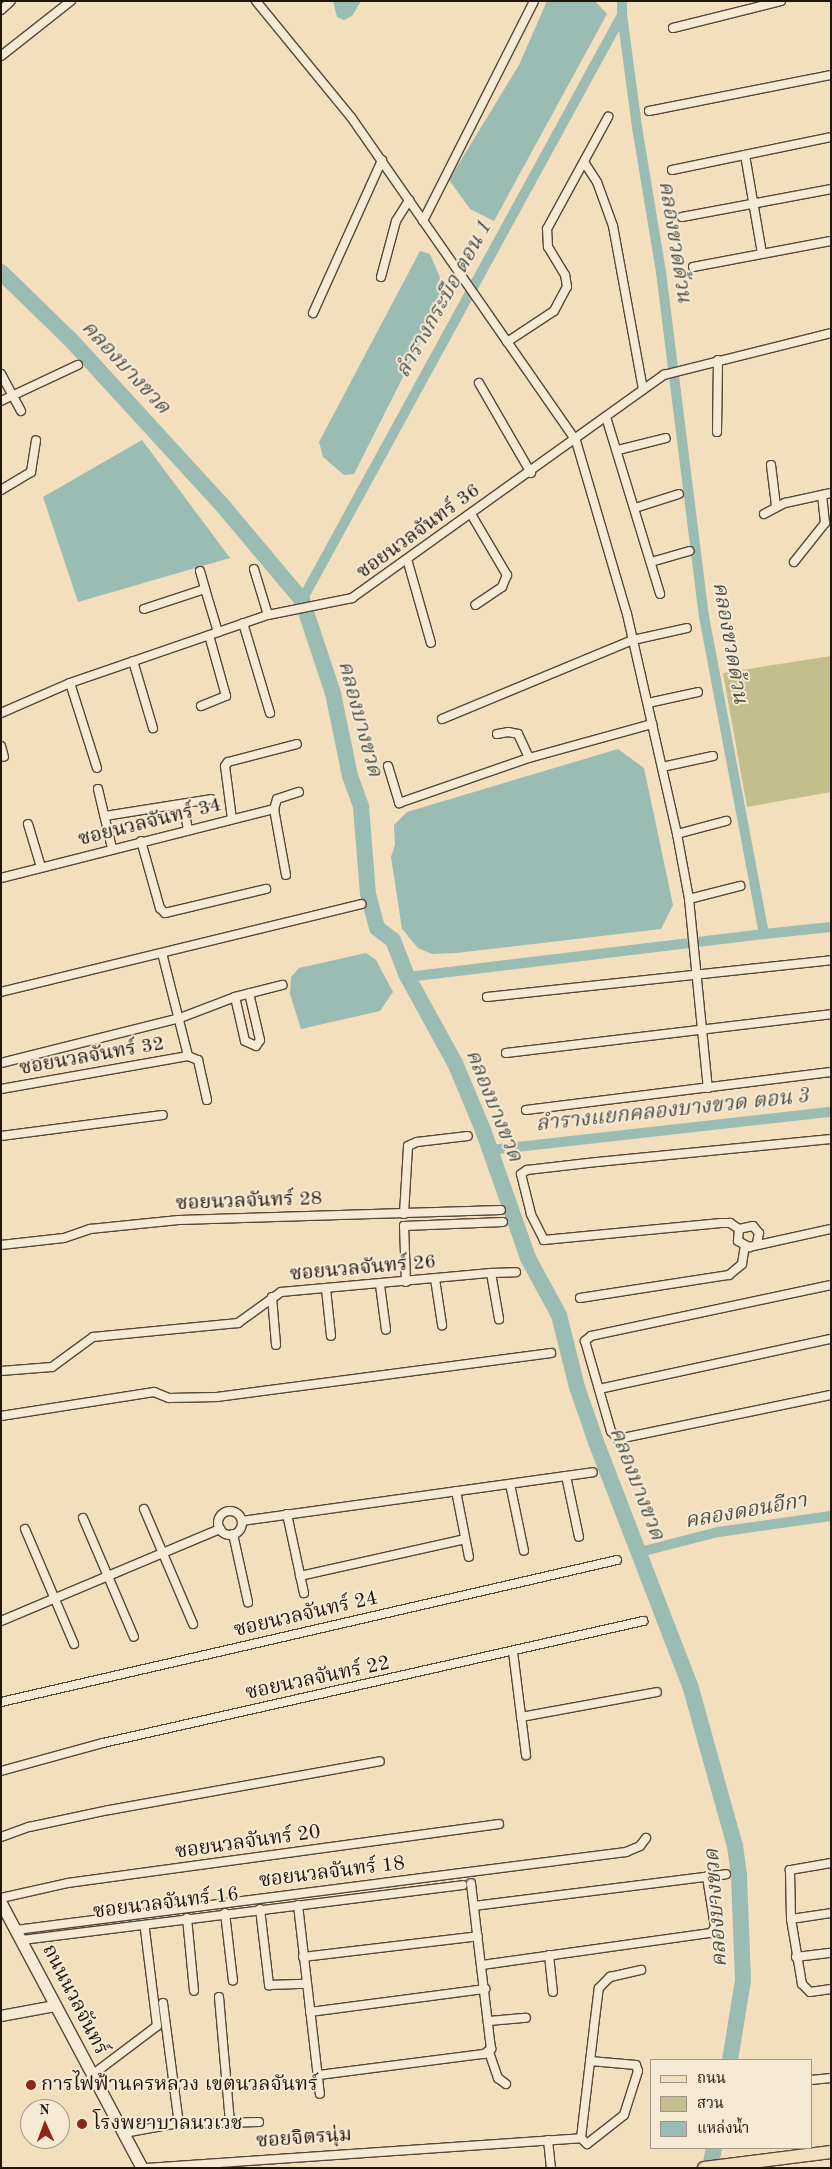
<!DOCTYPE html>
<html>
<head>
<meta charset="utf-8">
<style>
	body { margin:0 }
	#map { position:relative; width:832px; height:2169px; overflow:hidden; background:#f3debe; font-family:"Old Standard TT","Noto Serif Thai",serif }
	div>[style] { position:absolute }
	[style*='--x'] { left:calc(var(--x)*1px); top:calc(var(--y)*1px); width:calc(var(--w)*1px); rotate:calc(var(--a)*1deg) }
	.green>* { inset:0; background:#c3bf8c }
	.water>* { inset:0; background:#9bbcb2 }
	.canal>* { height:10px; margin:-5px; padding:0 5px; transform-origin:5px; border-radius:5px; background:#9bbcb2 }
	.river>* { height:16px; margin:-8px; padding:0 8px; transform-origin:8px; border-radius:8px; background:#9bbcb2 }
	.roads { filter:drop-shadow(1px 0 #554838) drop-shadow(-1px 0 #554838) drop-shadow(0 1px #554838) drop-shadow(0 -1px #554838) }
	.minor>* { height:8px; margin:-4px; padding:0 4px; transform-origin:4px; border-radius:4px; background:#f7ead5 }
	.minor>.ring { margin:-4px; padding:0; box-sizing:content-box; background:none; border:8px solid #f7ead5; border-radius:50% }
	.tertiary>* { height:10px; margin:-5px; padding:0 5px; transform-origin:5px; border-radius:5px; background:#f7ead5 }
	.secondary>* { height:11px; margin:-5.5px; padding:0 5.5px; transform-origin:5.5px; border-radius:5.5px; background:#f7ead5 }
	.primary>* { height:12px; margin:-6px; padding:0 6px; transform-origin:6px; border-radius:6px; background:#f3debe }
	.dots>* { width:14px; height:14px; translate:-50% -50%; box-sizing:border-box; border:2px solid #f7ead5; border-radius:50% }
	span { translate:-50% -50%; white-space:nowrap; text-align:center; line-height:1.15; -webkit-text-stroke:4px #f7ead5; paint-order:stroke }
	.street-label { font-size:20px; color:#20160c }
	.poi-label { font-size:20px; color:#20160c }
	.left { translate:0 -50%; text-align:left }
	.water-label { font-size:21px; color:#4b5046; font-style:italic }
	.frame { position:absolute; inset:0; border:2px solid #20160c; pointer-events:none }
	.legend { position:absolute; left:650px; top:2059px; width:162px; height:90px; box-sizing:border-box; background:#f7ead5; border:1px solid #a19585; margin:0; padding:6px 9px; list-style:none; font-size:15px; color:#20160c }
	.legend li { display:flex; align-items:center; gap:10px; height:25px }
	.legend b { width:25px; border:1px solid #a19585 }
	.north { position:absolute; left:20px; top:2099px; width:50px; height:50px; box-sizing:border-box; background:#f7ead5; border:1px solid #a19585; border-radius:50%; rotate:358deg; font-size:14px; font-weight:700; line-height:20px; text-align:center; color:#20160c }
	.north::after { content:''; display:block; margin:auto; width:18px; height:22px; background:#8f2418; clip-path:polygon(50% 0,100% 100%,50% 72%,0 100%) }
</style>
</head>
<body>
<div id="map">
	<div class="green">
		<div style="clip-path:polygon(831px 656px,831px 792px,747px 807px,723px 673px)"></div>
	</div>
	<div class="water">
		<div style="clip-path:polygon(333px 1px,361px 1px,352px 16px,344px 20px,337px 17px)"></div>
		<div style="clip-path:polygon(547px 1px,596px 2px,607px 14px,494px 221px,470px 209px,449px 180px,519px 65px)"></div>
		<div style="clip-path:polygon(420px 251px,430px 254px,446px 292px,354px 474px,344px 475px,323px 457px,319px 442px)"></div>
		<div style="clip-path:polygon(142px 440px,230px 558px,78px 602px,43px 497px)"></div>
		<div style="clip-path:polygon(618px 749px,644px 768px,673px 905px,661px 929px,456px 953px,432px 954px,418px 948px,402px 929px,391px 857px,395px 845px,394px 825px,407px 812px)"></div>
		<div style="clip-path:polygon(366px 953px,376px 960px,393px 992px,380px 1011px,301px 1029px,290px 994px,291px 977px,299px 968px)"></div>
	</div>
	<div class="canal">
		<div style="--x:302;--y:600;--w:667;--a:-61.32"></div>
		<div style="--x:764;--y:934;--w:67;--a:-6"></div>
		<div style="--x:408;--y:977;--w:359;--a:-6.9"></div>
		<div style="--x:764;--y:934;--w:323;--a:-100.7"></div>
		<div style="--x:704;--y:617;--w:348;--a:-97.1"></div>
		<div style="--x:661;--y:272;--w:147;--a:-99.4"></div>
		<div style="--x:637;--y:127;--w:113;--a:-97.6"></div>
		<div style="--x:622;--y:15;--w:14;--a:-90"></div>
		<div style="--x:490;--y:1150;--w:343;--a:-6.4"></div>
		<div style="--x:640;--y:1552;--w:81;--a:-14.4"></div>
		<div style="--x:718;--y:1532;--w:114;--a:-8.1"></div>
	</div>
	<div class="river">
		<div style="--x:1;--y:272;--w:96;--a:44.2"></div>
		<div style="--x:70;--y:339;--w:226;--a:47.5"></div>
		<div style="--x:223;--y:506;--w:123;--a:50"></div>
		<div style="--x:302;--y:600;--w:98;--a:71.6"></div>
		<div style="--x:333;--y:693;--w:85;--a:78.4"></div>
		<div style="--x:350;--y:776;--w:33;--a:70"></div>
		<div style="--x:361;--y:807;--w:87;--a:85.4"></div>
		<div style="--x:368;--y:894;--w:35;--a:75"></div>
		<div style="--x:377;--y:928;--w:20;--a:37"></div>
		<div style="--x:393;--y:940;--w:36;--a:69"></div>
		<div style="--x:406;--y:974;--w:102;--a:61.2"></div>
		<div style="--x:455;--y:1063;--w:73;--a:67.3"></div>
		<div style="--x:483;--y:1130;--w:136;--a:70.6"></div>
		<div style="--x:528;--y:1258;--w:65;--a:61.5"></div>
		<div style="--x:559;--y:1315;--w:74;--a:76"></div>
		<div style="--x:577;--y:1387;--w:58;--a:70.9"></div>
		<div style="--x:596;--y:1442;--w:261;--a:68.9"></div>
		<div style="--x:690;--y:1685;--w:167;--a:74.4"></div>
		<div style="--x:735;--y:1846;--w:30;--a:82"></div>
		<div style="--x:739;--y:1876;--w:104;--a:87.8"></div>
		<div style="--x:743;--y:1980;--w:81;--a:99.2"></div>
		<div style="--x:710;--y:2168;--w:20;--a:-79"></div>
	</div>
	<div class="roads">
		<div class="minor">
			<div style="--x:256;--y:1;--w:150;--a:50.7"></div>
			<div style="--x:351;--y:117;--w:394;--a:55.2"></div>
			<div style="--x:576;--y:441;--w:180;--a:73.6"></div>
			<div style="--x:627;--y:614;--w:226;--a:77.2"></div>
			<div style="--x:677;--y:834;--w:66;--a:79.5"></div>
			<div style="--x:689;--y:899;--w:190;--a:84.3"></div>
			<div style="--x:1;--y:10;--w:13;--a:-42"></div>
			<div style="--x:673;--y:28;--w:111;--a:-14"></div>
			<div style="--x:1;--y:56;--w:89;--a:-38.2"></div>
			<div style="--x:649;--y:111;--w:186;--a:-11.2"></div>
			<div style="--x:745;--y:155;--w:99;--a:80.2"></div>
			<div style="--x:584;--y:162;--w:24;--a:57"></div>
			<div style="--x:597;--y:182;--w:47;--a:70"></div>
			<div style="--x:613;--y:226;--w:166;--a:79.6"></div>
			<div style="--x:672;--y:170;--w:162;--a:-11.7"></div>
			<div style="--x:682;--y:217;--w:152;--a:-10.6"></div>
			<div style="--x:423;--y:221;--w:246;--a:-63.2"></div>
			<div style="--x:693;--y:267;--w:140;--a:-10.7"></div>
			<div style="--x:381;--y:277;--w:58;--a:-75"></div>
			<div style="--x:396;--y:221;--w:25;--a:-58"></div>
			<div style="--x:313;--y:313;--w:168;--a:-65.7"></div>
			<div style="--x:507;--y:342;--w:56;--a:-33.4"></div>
			<div style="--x:554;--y:311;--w:27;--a:-62"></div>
			<div style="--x:567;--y:287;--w:12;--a:-99"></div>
			<div style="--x:565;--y:275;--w:33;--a:-121"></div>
			<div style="--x:548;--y:247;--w:18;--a:-93"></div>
			<div style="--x:547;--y:229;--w:128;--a:-61.4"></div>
			<div style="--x:1;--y:374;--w:42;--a:61.6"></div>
			<div style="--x:479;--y:383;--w:104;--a:60"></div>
			<div style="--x:1;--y:401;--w:85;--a:-25.1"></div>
			<div style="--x:606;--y:417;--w:185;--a:73"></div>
			<div style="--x:717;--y:432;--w:72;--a:-89.2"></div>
			<div style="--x:618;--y:450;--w:49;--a:-14"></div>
			<div style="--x:771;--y:465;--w:41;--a:83"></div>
			<div style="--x:1;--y:490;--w:35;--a:-31"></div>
			<div style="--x:31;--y:472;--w:32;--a:-81"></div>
			<div style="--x:635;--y:508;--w:46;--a:-17.7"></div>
			<div style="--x:471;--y:514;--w:71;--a:59.5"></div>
			<div style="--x:507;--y:575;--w:13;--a:113"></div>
			<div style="--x:502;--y:587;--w:32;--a:146"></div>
			<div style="--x:764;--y:514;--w:24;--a:-28"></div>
			<div style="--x:785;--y:503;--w:47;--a:-12.3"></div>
			<div style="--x:407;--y:559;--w:87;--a:74.1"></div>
			<div style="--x:651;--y:562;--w:40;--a:-16"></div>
			<div style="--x:794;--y:562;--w:50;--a:-51.5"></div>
			<div style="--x:825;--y:523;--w:28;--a:-96"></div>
			<div style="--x:254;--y:569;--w:48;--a:73.1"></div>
			<div style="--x:200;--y:571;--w:19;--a:74"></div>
			<div style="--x:144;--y:609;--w:64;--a:-18.2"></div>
			<div style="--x:205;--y:589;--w:45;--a:73.2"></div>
			<div style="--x:243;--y:623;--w:94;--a:73.3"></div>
			<div style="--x:133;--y:661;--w:70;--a:73.4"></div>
			<div style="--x:70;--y:683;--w:89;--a:72.4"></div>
			<div style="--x:648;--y:703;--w:51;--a:-12.4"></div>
			<div style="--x:201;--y:706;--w:27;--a:-22"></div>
			<div style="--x:226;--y:696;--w:63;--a:-105.6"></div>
			<div style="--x:1;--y:713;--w:75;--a:-23.5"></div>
			<div style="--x:70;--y:683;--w:209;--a:-19"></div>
			<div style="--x:268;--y:615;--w:86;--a:-11.4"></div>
			<div style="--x:352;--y:598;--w:384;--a:-35.6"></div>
			<div style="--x:664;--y:375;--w:172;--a:-14.1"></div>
			<div style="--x:442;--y:719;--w:207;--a:-22.5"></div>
			<div style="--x:633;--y:640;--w:55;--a:-12.5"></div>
			<div style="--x:497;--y:734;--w:11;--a:-10"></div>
			<div style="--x:508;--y:732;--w:10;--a:11"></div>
			<div style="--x:518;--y:734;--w:26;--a:65"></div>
			<div style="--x:1;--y:746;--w:11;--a:75"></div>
			<div style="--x:388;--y:766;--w:39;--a:73"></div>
			<div style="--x:399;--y:803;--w:138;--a:-19.1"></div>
			<div style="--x:529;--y:758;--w:128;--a:-15.5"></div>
			<div style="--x:662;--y:767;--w:52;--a:-12.2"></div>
			<div style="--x:98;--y:789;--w:61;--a:76.7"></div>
			<div style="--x:183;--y:804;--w:26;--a:79"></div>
			<div style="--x:274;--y:809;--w:67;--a:79.7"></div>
			<div style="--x:105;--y:816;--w:107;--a:-9.1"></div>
			<div style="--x:232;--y:819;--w:53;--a:-97.5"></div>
			<div style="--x:225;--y:766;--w:5;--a:-53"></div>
			<div style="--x:228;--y:762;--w:71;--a:-14.6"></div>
			<div style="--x:28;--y:824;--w:45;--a:73.2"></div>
			<div style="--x:677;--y:834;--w:51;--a:-14.9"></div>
			<div style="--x:141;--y:841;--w:70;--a:74.2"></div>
			<div style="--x:160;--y:908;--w:7;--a:45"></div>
			<div style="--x:165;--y:913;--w:104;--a:-13.4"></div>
			<div style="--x:1;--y:878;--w:282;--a:-14.2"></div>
			<div style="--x:274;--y:809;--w:10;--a:-73"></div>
			<div style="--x:277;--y:799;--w:23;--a:-18"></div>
			<div style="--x:689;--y:899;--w:53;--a:-14.3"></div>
			<div style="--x:162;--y:953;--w:106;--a:75.8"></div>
			<div style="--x:188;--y:1056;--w:11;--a:22"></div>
			<div style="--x:198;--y:1060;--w:41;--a:77.3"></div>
			<div style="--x:1;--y:992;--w:371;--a:-13.7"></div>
			<div style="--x:235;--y:997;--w:45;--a:77.2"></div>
			<div style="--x:245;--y:1041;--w:12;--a:24"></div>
			<div style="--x:256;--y:1046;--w:7;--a:-56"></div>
			<div style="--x:260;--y:1040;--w:48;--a:-103.2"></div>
			<div style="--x:487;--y:997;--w:346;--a:-6.1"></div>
			<div style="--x:506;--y:1053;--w:327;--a:-6.8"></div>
			<div style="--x:1;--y:1063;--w:185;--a:-14.1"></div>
			<div style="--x:180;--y:1018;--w:59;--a:-20.9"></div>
			<div style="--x:235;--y:997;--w:49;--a:-14.3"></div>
			<div style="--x:1;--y:1089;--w:190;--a:-10"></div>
			<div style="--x:526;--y:1110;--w:307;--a:-7.1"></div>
			<div style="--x:1;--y:1136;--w:163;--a:-7.4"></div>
			<div style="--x:404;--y:1214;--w:68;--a:-86.6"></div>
			<div style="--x:408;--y:1146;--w:10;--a:-24"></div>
			<div style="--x:417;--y:1142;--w:51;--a:-6.7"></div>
			<div style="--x:739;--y:1229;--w:11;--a:-146"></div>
			<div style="--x:730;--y:1223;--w:9;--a:180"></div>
			<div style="--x:721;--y:1223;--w:178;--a:174.5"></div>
			<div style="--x:544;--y:1240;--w:29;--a:-117"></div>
			<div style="--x:531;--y:1214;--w:41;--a:-104"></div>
			<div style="--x:521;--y:1174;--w:7;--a:-34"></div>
			<div style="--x:527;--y:1170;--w:70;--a:-6.5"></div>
			<div style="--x:597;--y:1162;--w:235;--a:-5.6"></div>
			<div style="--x:757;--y:1243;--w:10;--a:-79"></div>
			<div style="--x:759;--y:1233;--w:9;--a:-131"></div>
			<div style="--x:753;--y:1226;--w:14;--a:168"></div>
			<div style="--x:739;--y:1229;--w:12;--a:95"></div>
			<div style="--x:738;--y:1241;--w:13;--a:29"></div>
			<div style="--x:749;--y:1247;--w:84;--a:-12.4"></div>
			<div style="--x:1;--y:1245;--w:63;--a:-6.3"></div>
			<div style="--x:64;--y:1238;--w:28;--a:-19"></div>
			<div style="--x:90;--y:1229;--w:89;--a:-5.8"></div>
			<div style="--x:179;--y:1220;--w:322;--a:-1.8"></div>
			<div style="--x:491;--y:1273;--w:25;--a:-2"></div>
			<div style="--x:435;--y:1279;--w:47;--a:81.3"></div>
			<div style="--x:406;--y:1282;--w:56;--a:-92"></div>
			<div style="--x:404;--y:1226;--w:99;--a:-2.3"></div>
			<div style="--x:380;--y:1285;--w:45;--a:82.4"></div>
			<div style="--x:831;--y:1285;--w:245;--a:168"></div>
			<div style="--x:591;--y:1336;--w:8;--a:140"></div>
			<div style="--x:585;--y:1341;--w:94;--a:73.9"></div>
			<div style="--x:611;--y:1431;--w:11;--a:49"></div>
			<div style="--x:618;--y:1439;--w:217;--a:-11.7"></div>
			<div style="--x:326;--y:1289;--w:47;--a:83.9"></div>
			<div style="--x:272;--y:1297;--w:48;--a:85.2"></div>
			<div style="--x:580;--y:1298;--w:151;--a:-8.8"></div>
			<div style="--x:729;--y:1275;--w:17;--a:-40"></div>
			<div style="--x:742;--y:1264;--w:18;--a:-81"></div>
			<div style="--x:1;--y:1371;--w:51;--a:-4.5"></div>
			<div style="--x:52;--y:1367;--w:51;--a:-36.2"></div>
			<div style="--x:93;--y:1337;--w:146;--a:-5.5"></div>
			<div style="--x:238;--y:1323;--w:53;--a:-35.8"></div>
			<div style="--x:281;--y:1292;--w:211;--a:-5.2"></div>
			<div style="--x:491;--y:1273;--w:47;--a:80.1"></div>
			<div style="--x:599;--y:1389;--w:237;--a:-12.2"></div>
			<div style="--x:1;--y:1416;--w:155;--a:-8.9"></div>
			<div style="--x:154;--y:1392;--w:16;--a:22"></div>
			<div style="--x:169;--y:1398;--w:48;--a:-1.2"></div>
			<div style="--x:217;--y:1397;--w:337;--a:-7.5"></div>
			<div style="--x:566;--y:1476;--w:62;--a:78"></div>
			<div style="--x:510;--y:1484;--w:68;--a:78.2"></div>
			<div style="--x:456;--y:1491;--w:67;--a:78.9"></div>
			<div style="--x:144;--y:1509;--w:125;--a:66.9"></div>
			<div class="ring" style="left:218px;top:1511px;width:16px;height:16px"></div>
			<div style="--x:287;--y:1514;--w:81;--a:77.9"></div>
			<div style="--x:83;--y:1518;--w:129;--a:66.8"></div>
			<div style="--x:242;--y:1521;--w:354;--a:-7.9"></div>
			<div style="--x:25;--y:1529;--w:125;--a:66.9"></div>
			<div style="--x:233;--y:1534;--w:70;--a:77.6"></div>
			<div style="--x:300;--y:1576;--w:169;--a:-12.6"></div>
			<div style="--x:1;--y:1621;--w:238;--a:-22.8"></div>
			<div style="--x:513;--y:1652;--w:104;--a:82.8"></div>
			<div style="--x:1;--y:1702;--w:632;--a:-12.98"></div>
			<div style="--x:521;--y:1717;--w:138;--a:-10.4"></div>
			<div style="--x:1;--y:1771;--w:106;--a:-15.4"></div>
			<div style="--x:103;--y:1743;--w:554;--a:-12.73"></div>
			<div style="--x:1;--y:1837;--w:30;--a:-20"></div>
			<div style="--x:29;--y:1827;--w:82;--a:-12"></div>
			<div style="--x:109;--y:1810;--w:275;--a:-10.2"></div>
			<div style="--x:831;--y:1863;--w:42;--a:170.3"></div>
			<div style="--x:790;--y:1870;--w:49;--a:88.8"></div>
			<div style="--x:791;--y:1919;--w:66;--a:80.4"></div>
			<div style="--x:802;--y:1984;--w:11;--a:45"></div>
			<div style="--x:810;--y:1992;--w:21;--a:-8"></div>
			<div style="--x:1;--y:1898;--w:69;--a:-12.6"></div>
			<div style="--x:68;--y:1883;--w:435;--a:-7.8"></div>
			<div style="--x:298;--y:1905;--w:190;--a:83.4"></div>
			<div style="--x:474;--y:1906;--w:254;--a:-7.2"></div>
			<div style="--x:260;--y:1909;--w:77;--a:83.2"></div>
			<div style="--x:269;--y:1985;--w:37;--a:-2"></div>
			<div style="--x:225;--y:1913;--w:68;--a:83.3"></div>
			<div style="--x:187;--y:1918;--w:73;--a:84.5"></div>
			<div style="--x:791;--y:1919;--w:40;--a:-8.5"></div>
			<div style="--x:16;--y:1930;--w:615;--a:-7.29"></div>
			<div style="--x:626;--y:1852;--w:15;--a:-23"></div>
			<div style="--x:640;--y:1846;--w:10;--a:-53"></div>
			<div style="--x:22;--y:1940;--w:444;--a:-7.1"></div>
			<div style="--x:549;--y:1955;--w:37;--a:84"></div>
			<div style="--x:303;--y:1957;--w:176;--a:-6.8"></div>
			<div style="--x:796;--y:1957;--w:35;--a:-7"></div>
			<div style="--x:482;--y:1965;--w:231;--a:-8"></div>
			<div style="--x:711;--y:1933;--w:7;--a:-56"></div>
			<div style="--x:715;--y:1927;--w:51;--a:-99.1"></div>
			<div style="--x:219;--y:1997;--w:125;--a:85"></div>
			<div style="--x:163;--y:2003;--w:122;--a:82.5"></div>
			<div style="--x:310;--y:2012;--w:177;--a:-7.5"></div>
			<div style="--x:489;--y:2021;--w:37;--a:-5"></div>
			<div style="--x:489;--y:2052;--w:28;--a:71"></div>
			<div style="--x:498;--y:2078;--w:10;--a:37"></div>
			<div style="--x:590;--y:2061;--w:46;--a:5"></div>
			<div style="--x:636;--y:2065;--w:6;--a:72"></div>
			<div style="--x:638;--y:2071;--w:46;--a:107.7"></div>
			<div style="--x:624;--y:2115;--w:47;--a:141.9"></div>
			<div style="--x:587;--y:2144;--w:8;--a:-135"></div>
			<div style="--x:581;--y:2138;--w:112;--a:-83.3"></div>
			<div style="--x:594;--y:2027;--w:39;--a:-83"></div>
			<div style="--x:599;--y:1988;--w:16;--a:-45"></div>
			<div style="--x:610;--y:1977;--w:32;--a:-13"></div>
			<div style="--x:92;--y:2075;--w:81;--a:-37"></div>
			<div style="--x:157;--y:2026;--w:98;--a:-97.1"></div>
			<div style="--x:319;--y:2075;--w:166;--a:-7.3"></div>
			<div style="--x:484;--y:2054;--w:9;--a:-36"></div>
			<div style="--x:491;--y:2049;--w:167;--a:-96.9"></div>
			<div style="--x:811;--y:2080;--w:20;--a:-6"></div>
			<div style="--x:124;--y:2133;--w:50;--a:-10.4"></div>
			<div style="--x:173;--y:2124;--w:86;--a:-1.3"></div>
			<div style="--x:548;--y:2140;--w:28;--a:84"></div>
			<div style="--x:146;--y:2168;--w:436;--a:-3.9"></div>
		</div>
		<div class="tertiary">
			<div style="--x:1;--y:2016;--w:55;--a:-10.5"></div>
		</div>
		<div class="secondary">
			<div style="--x:1;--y:1903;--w:300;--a:62"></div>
		</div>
		<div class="primary">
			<div style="--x:704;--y:2168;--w:128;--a:-7.2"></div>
		</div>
	</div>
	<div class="dots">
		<div style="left:31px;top:2085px;background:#8f2418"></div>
		<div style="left:82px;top:2124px;background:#8f2418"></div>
	</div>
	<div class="street-label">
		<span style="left:419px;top:532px;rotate:-36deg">ซอยนวลจันทร์ 36</span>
		<span style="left:150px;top:823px;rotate:-14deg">ซอยนวลจันทร์ 34</span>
		<span style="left:92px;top:1057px;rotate:-10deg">ซอยนวลจันทร์ 32</span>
		<span style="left:249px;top:1202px;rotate:-2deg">ซอยนวลจันทร์ 28</span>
		<span style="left:363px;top:1269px;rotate:-5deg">ซอยนวลจันทร์ 26</span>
		<span style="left:306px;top:1615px;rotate:-13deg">ซอยนวลจันทร์ 24</span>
		<span style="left:318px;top:1679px;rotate:-12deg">ซอยนวลจันทร์ 22</span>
		<span style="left:248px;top:1843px;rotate:-8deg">ซอยนวลจันทร์ 20</span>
		<span style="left:332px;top:1873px;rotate:-7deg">ซอยนวลจันทร์ 18</span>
		<span style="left:166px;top:1904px;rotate:-7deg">ซอยนวลจันทร์ 16</span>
		<span style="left:74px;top:2000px;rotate:63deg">ถนนนวลจันทร์</span>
		<span style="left:304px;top:2139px;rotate:-4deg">ซอยจิตรนุ่ม</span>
	</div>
	<div class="poi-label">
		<span class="left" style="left:41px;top:2085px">การไฟฟ้านครหลวง เขตนวลจันทร์</span>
		<span class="left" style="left:93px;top:2124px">โรงพยาบาลนวเวช</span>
	</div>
	<div class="water-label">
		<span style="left:674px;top:242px;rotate:81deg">คลองขวดด้วน</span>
		<span style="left:445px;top:299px;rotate:-61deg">ลำรางกระบือ ตอน 1</span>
		<span style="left:125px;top:368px;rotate:47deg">คลองบางขวด</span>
		<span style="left:729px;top:643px;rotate:80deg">คลองขวดด้วน</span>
		<span style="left:359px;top:719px;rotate:75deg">คลองบางขวด</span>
		<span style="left:493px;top:1106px;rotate:68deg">คลองบางขวด</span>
		<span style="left:673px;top:1111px;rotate:-6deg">ลำรางแยกคลองบางขวด ตอน 3</span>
		<span style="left:636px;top:1484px;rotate:69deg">คลองบางขวด</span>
		<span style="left:746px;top:1512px;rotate:-10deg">คลองดอนอีกา</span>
		<span style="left:717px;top:1908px;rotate:-94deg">คลองบางขวด</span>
	</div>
	<div class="frame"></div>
	<ul class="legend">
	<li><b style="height:6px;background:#f3debe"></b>ถนน</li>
	<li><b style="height:14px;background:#c3bf8c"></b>สวน</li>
	<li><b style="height:14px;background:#9bbcb2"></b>แหล่งน้ำ</li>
	</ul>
	<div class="north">N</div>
</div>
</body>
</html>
